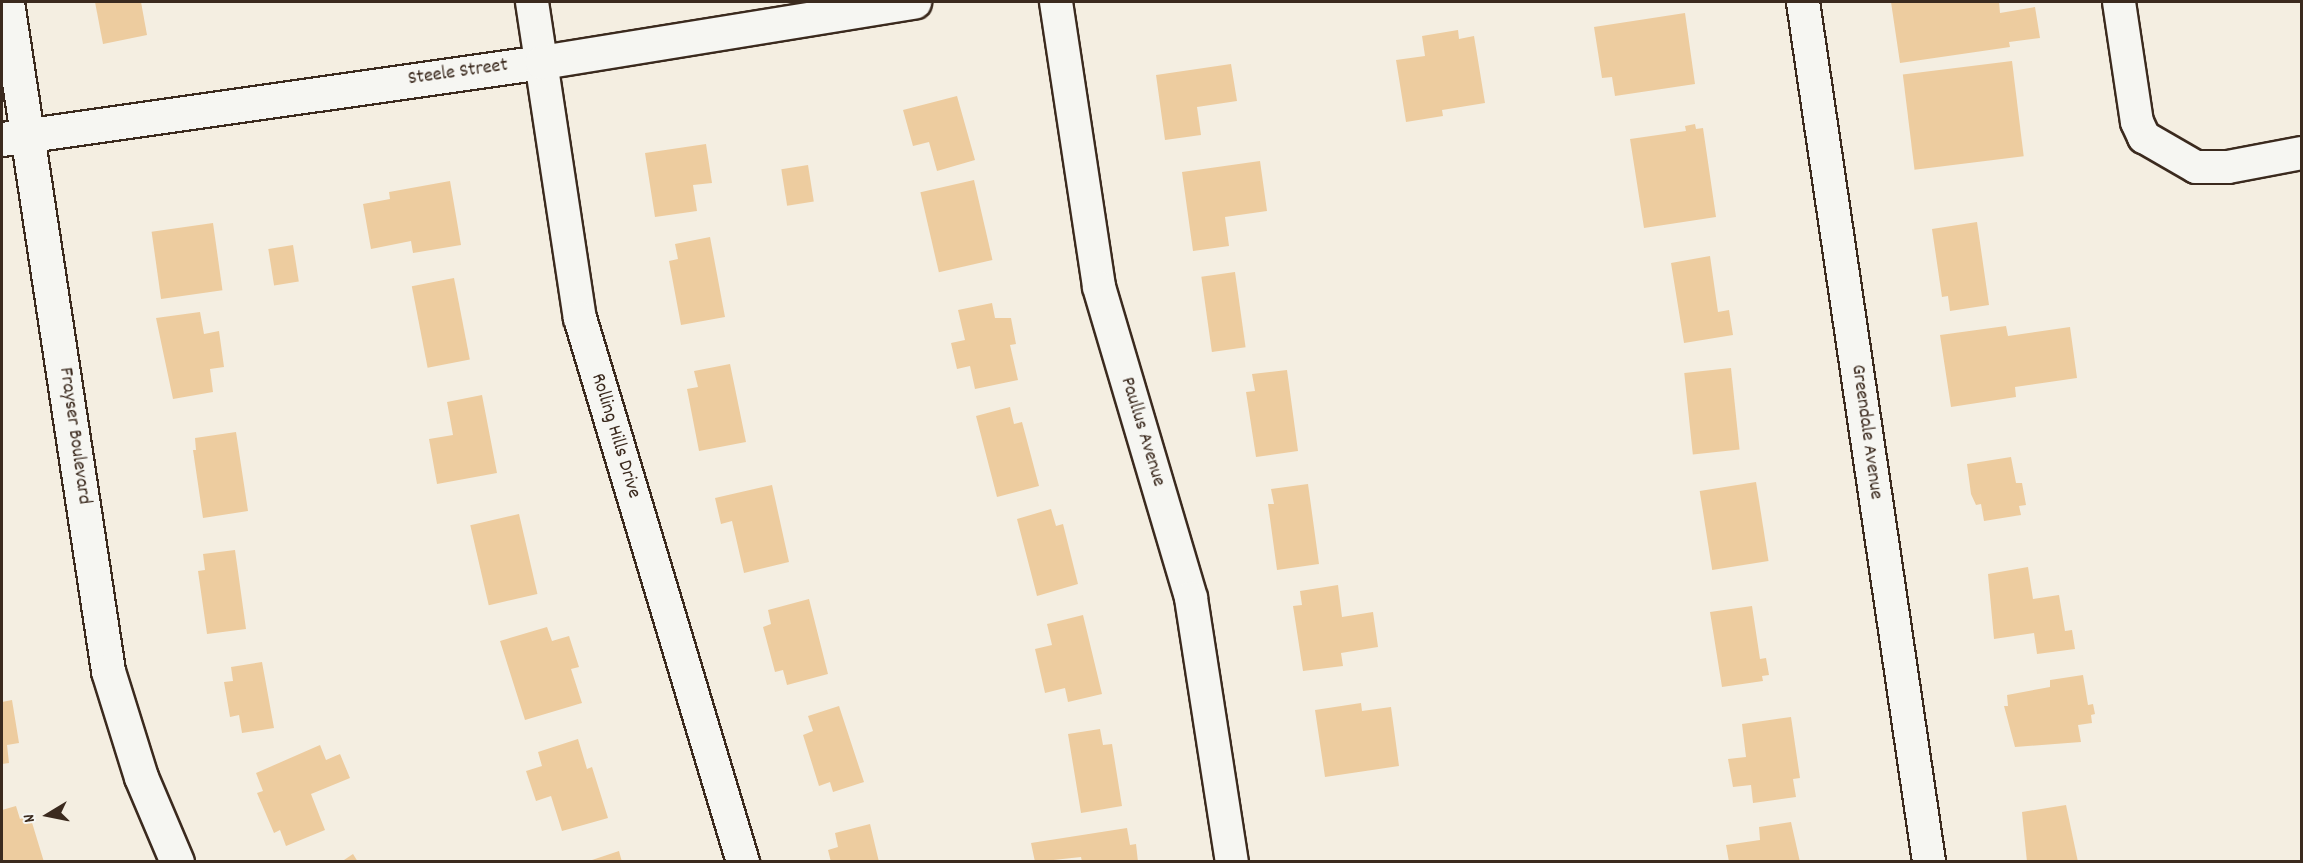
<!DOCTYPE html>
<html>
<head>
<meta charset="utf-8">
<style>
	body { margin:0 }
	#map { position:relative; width:2303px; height:863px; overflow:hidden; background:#f4eee1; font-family:Dekko,sans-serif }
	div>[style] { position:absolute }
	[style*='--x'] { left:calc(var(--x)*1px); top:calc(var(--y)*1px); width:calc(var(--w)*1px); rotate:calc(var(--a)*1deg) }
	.building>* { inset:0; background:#edcc9f; transform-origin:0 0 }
	.roads { filter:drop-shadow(2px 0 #3b2a1e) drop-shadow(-2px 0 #3b2a1e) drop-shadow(0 2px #3b2a1e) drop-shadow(0 -2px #3b2a1e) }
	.street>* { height:32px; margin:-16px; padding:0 16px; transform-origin:16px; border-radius:16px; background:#f6f6f2 }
	.secondary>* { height:33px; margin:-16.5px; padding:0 16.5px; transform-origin:16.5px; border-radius:16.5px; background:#f6f6f2 }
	span { translate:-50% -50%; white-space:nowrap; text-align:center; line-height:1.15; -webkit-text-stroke:4.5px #f6f6f2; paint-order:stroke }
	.street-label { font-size:20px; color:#3b2a1e }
	.frame { position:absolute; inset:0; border:3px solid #3b2a1e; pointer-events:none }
	.north { position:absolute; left:18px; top:785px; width:60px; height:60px; -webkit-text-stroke:4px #f6f6f2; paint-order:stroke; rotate:260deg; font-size:16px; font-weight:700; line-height:24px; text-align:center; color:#3b2a1e }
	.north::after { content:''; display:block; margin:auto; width:21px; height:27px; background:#3b2a1e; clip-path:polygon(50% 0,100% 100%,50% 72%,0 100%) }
</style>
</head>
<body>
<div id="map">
	<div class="building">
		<div style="clip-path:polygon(95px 2px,141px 2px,147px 35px,103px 44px)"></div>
		<div style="clip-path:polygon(1891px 2px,1999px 2px,2000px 13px,2035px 7px,2040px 38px,2009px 42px,2010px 47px,1900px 63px)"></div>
		<div style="clip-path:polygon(1685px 13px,1695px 84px,1615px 96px,1612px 77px,1602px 78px,1594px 27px)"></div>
		<div style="clip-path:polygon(1458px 30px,1459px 39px,1474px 36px,1485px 103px,1442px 110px,1443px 116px,1406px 122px,1396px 60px,1425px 56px,1422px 36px)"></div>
		<div style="left:2012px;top:61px;width:96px;height:110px;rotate:83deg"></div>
		<div style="clip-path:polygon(1231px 64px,1237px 101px,1197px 107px,1201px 135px,1165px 140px,1156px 75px)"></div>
		<div style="clip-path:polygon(957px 96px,975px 160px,937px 171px,929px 142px,913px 146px,903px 110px)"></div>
		<div style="clip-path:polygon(1695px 124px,1696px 129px,1703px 128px,1716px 217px,1644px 228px,1630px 139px,1686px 131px,1685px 126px)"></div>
		<div style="clip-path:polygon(706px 144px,712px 183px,693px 185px,697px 211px,655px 217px,645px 153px)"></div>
		<div style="clip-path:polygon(1260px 161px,1267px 211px,1225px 217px,1229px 246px,1193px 251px,1182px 172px)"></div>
		<div style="left:808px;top:165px;width:37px;height:27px;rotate:81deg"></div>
		<div style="left:974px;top:180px;width:82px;height:55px;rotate:77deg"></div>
		<div style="clip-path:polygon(450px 181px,461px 245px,413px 253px,411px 241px,371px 249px,363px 204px,390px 199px,389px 192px)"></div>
		<div style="clip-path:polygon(1977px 222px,1989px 305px,1950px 311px,1948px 296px,1942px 297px,1932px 229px)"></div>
		<div style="left:213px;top:223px;width:68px;height:62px;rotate:82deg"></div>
		<div style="clip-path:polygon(710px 237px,725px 317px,681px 325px,669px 261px,678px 259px,675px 244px)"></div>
		<div style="left:293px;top:245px;width:37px;height:25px;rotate:81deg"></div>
		<div style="clip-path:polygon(1710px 256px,1718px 312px,1729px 310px,1733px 335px,1684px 343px,1671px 263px)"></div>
		<div style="left:1235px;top:272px;width:76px;height:34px;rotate:82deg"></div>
		<div style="left:454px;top:278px;width:83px;height:43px;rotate:79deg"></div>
		<div style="clip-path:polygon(992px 303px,995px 318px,1011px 318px,1016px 344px,1010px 345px,1018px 380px,975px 389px,970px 366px,957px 369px,951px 343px,965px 340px,958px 310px)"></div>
		<div style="clip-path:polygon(200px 312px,204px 334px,219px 331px,224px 367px,210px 369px,213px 392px,173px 399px,156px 318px)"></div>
		<div style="clip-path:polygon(2006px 326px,2008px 336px,2070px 327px,2077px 378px,2015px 387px,2016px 397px,1951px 407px,1940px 335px)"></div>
		<div style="clip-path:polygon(730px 364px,746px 442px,699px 451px,687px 389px,698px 387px,694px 371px)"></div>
		<div style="left:1731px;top:368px;width:82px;height:47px;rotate:84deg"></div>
		<div style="clip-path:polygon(1287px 370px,1298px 451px,1256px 457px,1246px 392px,1255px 391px,1252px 374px)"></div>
		<div style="clip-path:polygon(482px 395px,497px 473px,437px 484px,429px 439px,453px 435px,447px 402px)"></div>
		<div style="clip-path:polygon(1010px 407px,1014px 424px,1022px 422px,1039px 486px,997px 497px,976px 416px)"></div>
		<div style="clip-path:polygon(236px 432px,248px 511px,203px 518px,193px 450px,196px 450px,195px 438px)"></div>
		<div style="clip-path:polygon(2011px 457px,2016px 483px,2022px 483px,2026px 505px,2019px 506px,2021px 515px,1984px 521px,1981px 504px,1976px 505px,1971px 494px,1967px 464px)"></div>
		<div style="left:1756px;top:482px;width:80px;height:57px;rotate:81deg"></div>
		<div style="clip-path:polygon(1308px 484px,1319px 564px,1277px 570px,1268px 504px,1274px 504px,1271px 489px)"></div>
		<div style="clip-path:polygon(772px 485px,789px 562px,744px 573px,732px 521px,721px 524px,715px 498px)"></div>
		<div style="clip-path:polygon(1051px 509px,1056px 526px,1063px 524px,1078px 584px,1037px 596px,1017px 519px)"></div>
		<div style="left:519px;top:514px;width:82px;height:50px;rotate:77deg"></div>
		<div style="clip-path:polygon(235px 550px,246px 629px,207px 634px,198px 571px,205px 570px,203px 554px)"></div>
		<div style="clip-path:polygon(2028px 567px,2033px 599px,2059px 595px,2065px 631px,2072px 630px,2075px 649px,2037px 654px,2034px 633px,1994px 639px,1988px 574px)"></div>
		<div style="clip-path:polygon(1338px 585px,1342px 617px,1373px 612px,1378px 647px,1341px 653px,1343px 666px,1303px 671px,1293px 606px,1302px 605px,1300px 591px)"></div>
		<div style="clip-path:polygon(809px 599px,828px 674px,787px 685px,783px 670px,775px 672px,763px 627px,771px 624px,768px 610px)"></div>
		<div style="clip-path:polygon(1752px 606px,1760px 659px,1766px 658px,1769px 675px,1762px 676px,1763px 681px,1722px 687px,1710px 612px)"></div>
		<div style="clip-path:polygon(1083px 615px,1102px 694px,1068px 702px,1065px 688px,1045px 693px,1035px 649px,1052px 645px,1047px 624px)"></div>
		<div style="clip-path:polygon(547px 627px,552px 641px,569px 636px,579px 667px,571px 669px,582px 703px,525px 720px,500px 641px)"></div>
		<div style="clip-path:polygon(262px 662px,274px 728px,242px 733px,239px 715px,230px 717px,224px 682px,233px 681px,231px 667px)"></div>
		<div style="clip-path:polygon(2083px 675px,2088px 705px,2093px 704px,2095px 714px,2091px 715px,2092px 723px,2078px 725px,2081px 742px,2015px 747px,2004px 706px,2008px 706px,2007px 695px,2050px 687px,2050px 680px)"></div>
		<div style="clip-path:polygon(12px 700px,19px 743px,7px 745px,9px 763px,2px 764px,2px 702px)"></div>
		<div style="clip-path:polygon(1361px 703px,1362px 711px,1391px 707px,1399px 766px,1325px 777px,1315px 710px)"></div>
		<div style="clip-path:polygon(839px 706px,864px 782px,833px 792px,830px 782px,819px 786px,803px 735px,813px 731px,808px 716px)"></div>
		<div style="clip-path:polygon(1791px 717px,1800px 778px,1793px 779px,1796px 797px,1753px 803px,1751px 785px,1733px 787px,1728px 759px,1746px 757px,1742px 724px)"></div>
		<div style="clip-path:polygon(1100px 729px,1103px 745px,1112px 744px,1122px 806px,1081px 813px,1068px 734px)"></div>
		<div style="clip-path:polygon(578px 739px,587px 769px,592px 767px,608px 818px,562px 831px,551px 796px,536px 801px,526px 771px,542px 766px,538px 752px)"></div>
		<div style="clip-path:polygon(320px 745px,326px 760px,340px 754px,350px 778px,311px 794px,325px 830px,286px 846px,280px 830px,274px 833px,257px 793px,263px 791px,256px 773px)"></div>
		<div style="clip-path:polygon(2066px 805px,2078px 862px,2027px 862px,2022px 812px)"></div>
		<div style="clip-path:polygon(16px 806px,20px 819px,30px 816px,44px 862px,2px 862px,2px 810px)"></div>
		<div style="clip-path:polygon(1791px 822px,1800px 862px,1729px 862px,1726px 845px,1760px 840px,1759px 827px)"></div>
		<div style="clip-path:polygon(870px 824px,879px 862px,831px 862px,828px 850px,838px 847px,835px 833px)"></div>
		<div style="clip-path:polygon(1127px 828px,1130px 845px,1136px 844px,1138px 862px,1082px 862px,1081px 857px,1035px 862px,1031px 843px)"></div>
		<div style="clip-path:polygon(619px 851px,622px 862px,589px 862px,589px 861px)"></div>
		<div style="clip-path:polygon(353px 854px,358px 862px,341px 862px)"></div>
	</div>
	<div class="roads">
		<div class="street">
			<div style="--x:532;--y:2;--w:320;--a:81.4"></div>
			<div style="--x:580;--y:318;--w:568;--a:73.32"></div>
			<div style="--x:1056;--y:2;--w:288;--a:81.4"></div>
			<div style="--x:1099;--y:287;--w:324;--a:73.5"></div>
			<div style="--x:1191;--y:598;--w:267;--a:81.2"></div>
			<div style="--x:1803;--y:2;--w:869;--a:81.66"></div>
			<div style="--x:2119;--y:2;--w:121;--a:81.5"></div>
			<div style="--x:2137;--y:122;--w:17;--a:65"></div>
			<div style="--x:2144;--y:137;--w:60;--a:30"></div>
			<div style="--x:2196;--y:167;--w:32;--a:0"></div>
			<div style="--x:2228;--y:167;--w:75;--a:-10.7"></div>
		</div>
		<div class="secondary">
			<div style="--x:7;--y:2;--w:677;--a:81.41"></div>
			<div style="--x:108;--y:671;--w:111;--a:72.7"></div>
			<div style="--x:141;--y:777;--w:92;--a:67"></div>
			<div style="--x:2;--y:139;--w:545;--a:-8.12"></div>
			<div style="--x:542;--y:62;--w:377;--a:-9.2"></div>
		</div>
	</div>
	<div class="street-label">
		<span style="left:458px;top:73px;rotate:-8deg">Steele Street</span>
		<span style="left:1142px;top:432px;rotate:73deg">Paullus Avenue</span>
		<span style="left:1866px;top:432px;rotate:82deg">Greendale Avenue</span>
		<span style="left:74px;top:436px;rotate:82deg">Frayser Boulevard</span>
		<span style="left:615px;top:436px;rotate:73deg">Rolling Hills Drive</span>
	</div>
	<div class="frame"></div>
	<div class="north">N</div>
</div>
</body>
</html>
